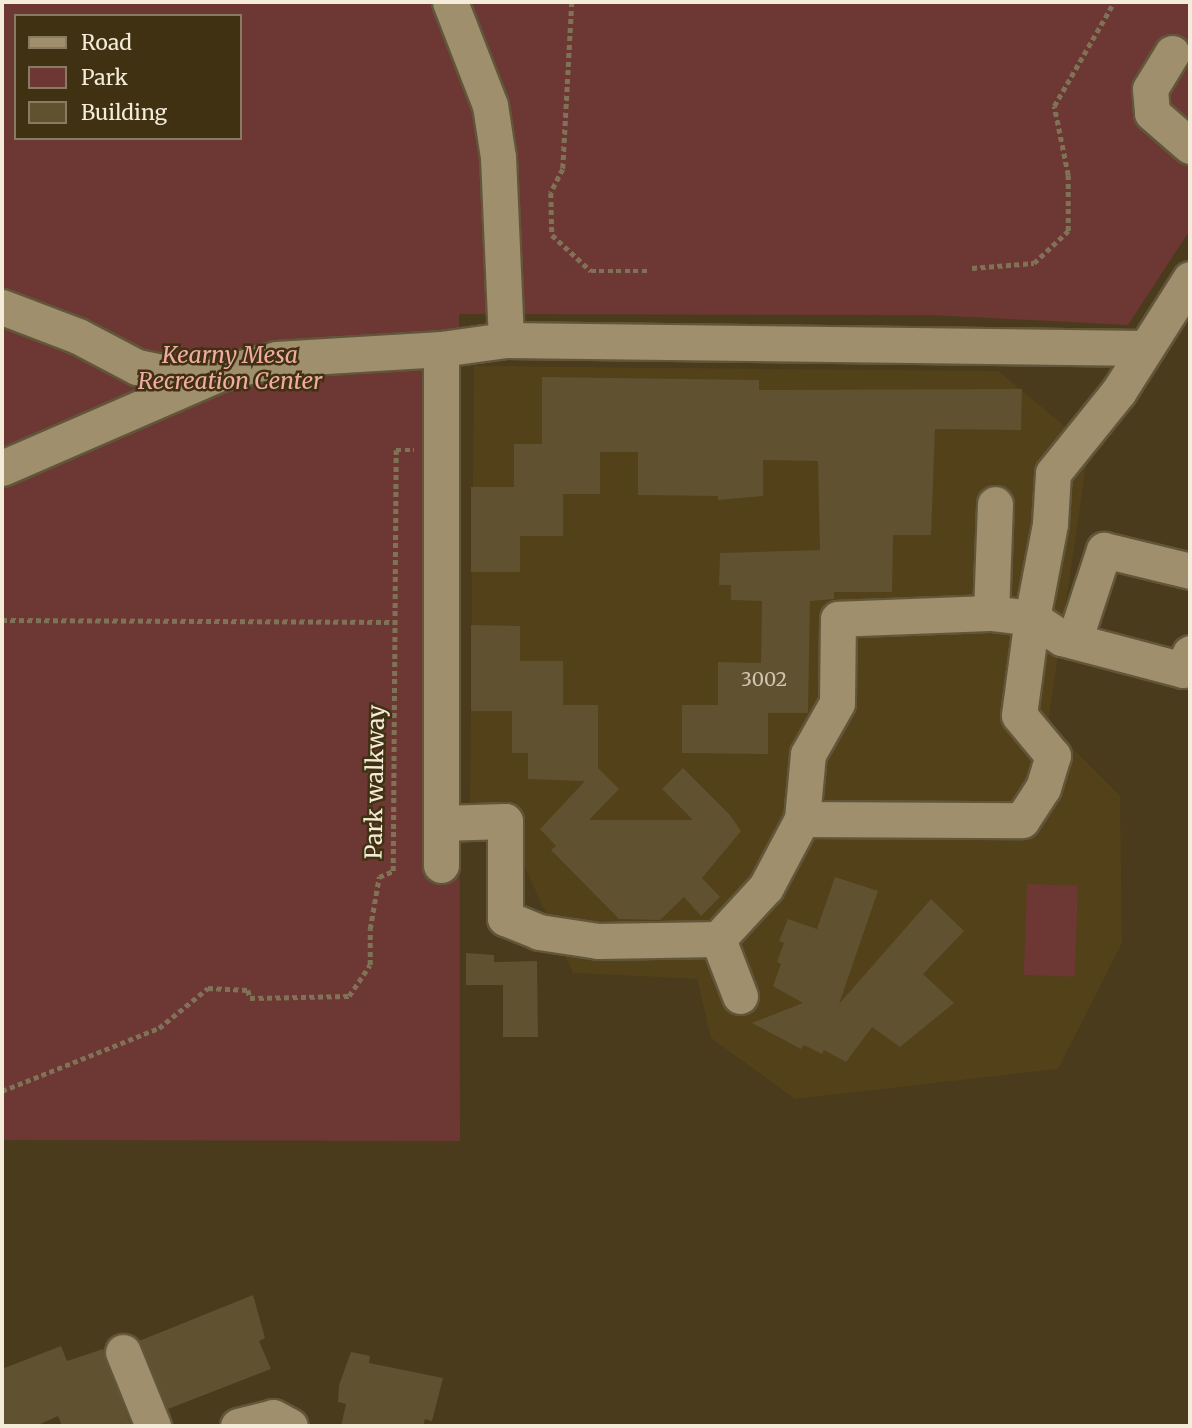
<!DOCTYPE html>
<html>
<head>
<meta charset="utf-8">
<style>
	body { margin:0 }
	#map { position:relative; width:1192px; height:1428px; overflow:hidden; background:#493b1b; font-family:Merriweather,serif }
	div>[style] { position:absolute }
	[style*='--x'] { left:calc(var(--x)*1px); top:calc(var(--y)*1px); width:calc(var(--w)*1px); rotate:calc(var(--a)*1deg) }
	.built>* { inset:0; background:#524119 }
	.green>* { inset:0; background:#6d3834; transform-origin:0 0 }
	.building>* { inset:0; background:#605131 }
	.path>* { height:4.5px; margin-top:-2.25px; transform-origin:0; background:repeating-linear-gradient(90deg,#7f7257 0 5px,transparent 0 8.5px) }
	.roads { filter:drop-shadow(2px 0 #62563a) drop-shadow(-2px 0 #62563a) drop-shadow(0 2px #62563a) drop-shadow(0 -2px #62563a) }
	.minor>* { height:35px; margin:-17.5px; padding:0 17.5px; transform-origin:17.5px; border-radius:17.5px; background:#9f8f6d }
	span { translate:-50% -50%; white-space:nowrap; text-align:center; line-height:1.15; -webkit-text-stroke:5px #3f3111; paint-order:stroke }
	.number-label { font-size:19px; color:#cfc4af }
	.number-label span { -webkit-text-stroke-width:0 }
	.park-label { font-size:23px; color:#f1aba4; font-style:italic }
	.street-label { font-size:23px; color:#f4ebd9 }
	.frame { position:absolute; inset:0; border:4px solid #f4ebd9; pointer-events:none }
	.legend { position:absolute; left:14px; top:14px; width:228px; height:126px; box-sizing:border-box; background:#3f3111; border:2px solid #877b61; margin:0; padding:9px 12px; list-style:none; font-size:21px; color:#f4ebd9 }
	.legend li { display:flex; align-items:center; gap:14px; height:35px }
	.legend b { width:35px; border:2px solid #877b61 }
</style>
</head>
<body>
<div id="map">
	<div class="built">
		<div style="clip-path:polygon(474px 366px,998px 371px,1089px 446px,1048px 723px,1120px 796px,1122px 943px,1058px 1069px,795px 1099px,711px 1038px,697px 979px,573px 973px,522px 861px,515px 810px,470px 803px)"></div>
	</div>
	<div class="green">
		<div style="clip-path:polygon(evenodd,2px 2px,1190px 2px,1190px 230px,1128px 325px,931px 315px,459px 314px,460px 1141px,2px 1140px,2px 2px,16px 16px,240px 16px,240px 138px,16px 138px,16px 16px)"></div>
		<div style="left:1027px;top:884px;width:51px;height:91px;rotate:2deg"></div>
	</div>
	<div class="building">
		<div style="clip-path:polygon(542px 377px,759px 380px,759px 390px,1022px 389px,1021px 430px,935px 429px,931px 535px,893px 535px,892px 592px,834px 592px,834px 599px,810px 601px,808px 713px,768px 713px,768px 754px,682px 753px,682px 705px,718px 705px,718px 662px,761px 663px,762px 601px,731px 600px,731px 585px,719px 585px,720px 553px,820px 550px,818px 461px,763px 460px,763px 496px,718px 500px,718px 496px,638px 495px,638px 452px,600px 452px,600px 494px,563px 494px,563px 536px,520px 536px,520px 572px,471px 572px,471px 487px,514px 487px,514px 444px,542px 444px)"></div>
		<div style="clip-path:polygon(471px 625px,520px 626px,520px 661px,563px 661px,563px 705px,598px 705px,598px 768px,619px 789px,589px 820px,693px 820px,662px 789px,683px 768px,730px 815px,741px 831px,702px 878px,720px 897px,701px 916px,684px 897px,660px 920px,619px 919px,551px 850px,556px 846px,540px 829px,585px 781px,528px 779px,528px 753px,512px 753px,512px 711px,471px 711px)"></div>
		<div style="clip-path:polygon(835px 877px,878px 891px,839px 1004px,931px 899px,964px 931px,923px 974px,954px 1003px,900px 1047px,872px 1027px,846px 1062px,824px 1050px,822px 1054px,804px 1045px,801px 1049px,752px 1023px,803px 1003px,773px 986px,781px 964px,777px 962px,784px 943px,779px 941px,788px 919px,817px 929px)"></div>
		<div style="clip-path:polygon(466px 953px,494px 955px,494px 962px,537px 961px,538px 1037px,503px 1037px,503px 985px,466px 985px)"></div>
		<div style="clip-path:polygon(253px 1295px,265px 1338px,259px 1341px,271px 1369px,168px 1409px,139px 1341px)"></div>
		<div style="clip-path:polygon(61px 1346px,67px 1361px,103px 1349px,131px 1426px,62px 1426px,58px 1416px,36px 1426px,2px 1426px,2px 1369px)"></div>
		<div style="clip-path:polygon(351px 1352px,370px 1356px,369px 1363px,443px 1378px,432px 1421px,425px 1419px,423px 1426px,341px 1426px,346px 1404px,338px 1402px,339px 1385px)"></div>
	</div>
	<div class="path">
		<div style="--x:572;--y:2;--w:167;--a:93.1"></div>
		<div style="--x:563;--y:169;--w:27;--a:117"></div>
		<div style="--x:551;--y:193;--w:42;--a:88.6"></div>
		<div style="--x:552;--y:235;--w:53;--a:42.7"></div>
		<div style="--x:591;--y:271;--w:56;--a:0"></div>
		<div style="--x:972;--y:268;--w:62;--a:-4.6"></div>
		<div style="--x:1034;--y:263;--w:47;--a:-43.3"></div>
		<div style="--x:1068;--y:231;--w:56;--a:-90"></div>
		<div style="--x:1068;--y:175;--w:70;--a:-101.5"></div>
		<div style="--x:1054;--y:106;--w:120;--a:-60"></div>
		<div style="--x:2;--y:620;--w:393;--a:0.3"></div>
		<div style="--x:2;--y:1091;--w:169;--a:-21.9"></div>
		<div style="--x:159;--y:1028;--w:63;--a:-39.2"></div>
		<div style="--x:208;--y:988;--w:40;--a:2.9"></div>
		<div style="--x:248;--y:990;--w:8;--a:76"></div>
		<div style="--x:250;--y:998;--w:99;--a:-1.2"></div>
		<div style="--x:349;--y:996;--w:37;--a:-56"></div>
		<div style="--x:370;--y:965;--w:36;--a:-90"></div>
		<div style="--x:370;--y:929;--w:53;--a:-80.2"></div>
		<div style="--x:379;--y:877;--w:15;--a:-23"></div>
		<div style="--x:393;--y:871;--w:421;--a:-89.6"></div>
		<div style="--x:396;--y:450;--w:18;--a:0"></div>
	</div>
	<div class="roads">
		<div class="minor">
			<div style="--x:450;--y:2;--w:110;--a:68.8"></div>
			<div style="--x:490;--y:105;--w:53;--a:81.3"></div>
			<div style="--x:498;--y:157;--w:183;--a:87.5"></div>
			<div style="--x:1172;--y:53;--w:42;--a:121.4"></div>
			<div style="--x:1150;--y:89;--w:24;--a:85"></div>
			<div style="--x:1152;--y:113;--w:50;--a:41"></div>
			<div style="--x:1190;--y:279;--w:133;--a:122.4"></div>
			<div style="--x:1119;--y:391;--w:105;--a:128.8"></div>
			<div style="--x:1053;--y:473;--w:51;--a:93.4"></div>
			<div style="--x:1050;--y:524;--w:96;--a:100.8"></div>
			<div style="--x:1032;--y:618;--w:41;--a:-173"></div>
			<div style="--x:991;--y:613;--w:153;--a:177.8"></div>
			<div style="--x:838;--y:619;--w:84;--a:90.7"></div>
			<div style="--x:837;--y:703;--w:59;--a:119.6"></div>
			<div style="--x:808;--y:754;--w:65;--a:95.3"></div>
			<div style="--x:802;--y:819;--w:220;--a:0.3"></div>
			<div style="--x:1022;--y:820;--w:38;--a:-57"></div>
			<div style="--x:1043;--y:788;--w:34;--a:-73"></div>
			<div style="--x:1053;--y:756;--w:53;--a:-129.7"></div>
			<div style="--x:1019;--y:715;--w:98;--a:-82.4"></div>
			<div style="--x:1032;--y:618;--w:36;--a:34"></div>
			<div style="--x:1062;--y:638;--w:125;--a:14.8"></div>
			<div style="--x:1183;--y:670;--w:18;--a:-68"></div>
			<div style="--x:2;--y:307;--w:81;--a:20.9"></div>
			<div style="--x:78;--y:336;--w:67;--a:27.7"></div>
			<div style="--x:137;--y:367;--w:65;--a:11.5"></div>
			<div style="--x:2;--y:468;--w:239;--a:-23.5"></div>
			<div style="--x:221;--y:373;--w:58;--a:-14"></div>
			<div style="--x:277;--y:359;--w:164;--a:-3.5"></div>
			<div style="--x:991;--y:613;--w:109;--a:-87.9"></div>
			<div style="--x:1074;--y:641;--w:96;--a:-71.8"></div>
			<div style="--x:1104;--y:550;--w:89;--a:13.7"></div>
			<div style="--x:441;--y:823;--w:64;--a:-1.8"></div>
			<div style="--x:505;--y:821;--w:97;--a:90"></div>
			<div style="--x:505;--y:918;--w:37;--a:22"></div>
			<div style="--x:539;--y:932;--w:60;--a:8.7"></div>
			<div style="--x:598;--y:941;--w:120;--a:-1"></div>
			<div style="--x:441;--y:865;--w:516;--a:-90"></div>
			<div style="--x:441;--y:349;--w:66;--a:-7.9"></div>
			<div style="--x:506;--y:340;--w:640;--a:0.72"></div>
			<div style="--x:740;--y:996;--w:61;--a:-111.1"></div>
			<div style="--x:718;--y:939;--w:71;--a:-47.3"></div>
			<div style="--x:766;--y:887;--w:77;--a:-62.1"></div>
			<div style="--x:123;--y:1352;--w:80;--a:67.9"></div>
			<div style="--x:238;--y:1426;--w:36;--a:-14"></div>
			<div style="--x:273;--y:1417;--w:19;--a:28"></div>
		</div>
	</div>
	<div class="number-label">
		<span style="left:764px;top:680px">3002</span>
	</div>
	<div class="park-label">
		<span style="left:230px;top:368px">Kearny Mesa<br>Recreation Center</span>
	</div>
	<div class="street-label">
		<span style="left:375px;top:782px;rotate:-89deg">Park walkway</span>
	</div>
	<div class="frame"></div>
	<ul class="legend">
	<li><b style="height:9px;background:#9f8f6d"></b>Road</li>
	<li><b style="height:19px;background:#6d3834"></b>Park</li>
	<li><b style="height:19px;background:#605131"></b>Building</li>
	</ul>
</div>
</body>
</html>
